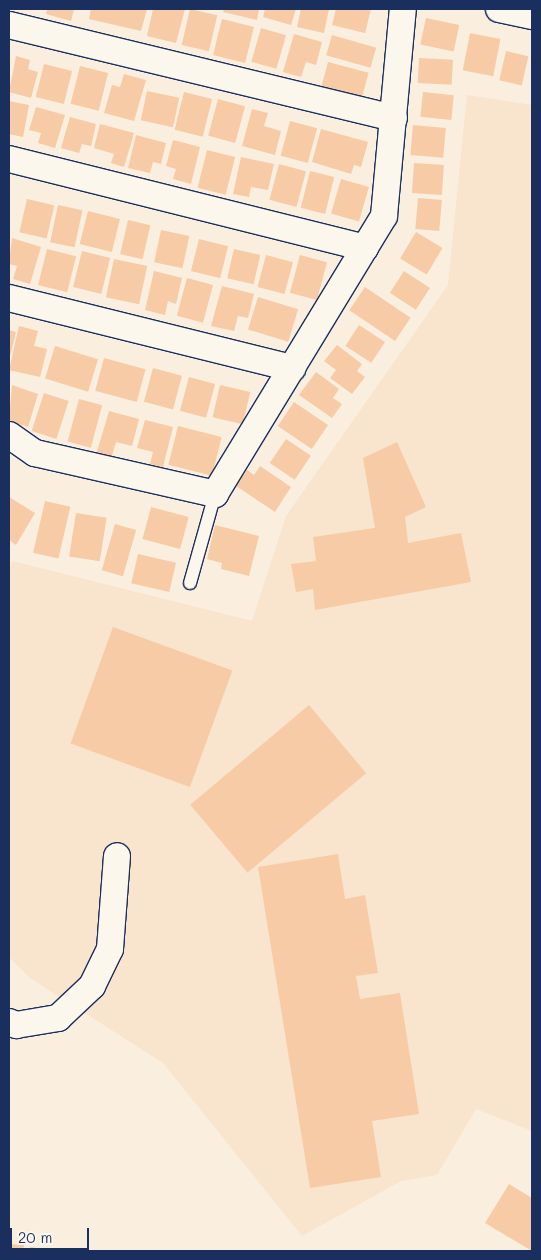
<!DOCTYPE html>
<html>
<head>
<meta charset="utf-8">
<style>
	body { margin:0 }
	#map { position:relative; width:541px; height:1260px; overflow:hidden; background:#faeede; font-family:Mali,sans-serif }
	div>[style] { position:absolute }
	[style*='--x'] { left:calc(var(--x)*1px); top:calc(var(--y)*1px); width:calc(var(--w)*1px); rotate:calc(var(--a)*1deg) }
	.built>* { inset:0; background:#f9e4cd }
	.building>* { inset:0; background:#f7cba6; transform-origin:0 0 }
	.roads { filter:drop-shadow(1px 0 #1b2f5e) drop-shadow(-1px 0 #1b2f5e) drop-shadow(0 1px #1b2f5e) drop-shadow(0 -1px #1b2f5e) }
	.service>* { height:12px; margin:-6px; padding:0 6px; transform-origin:6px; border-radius:6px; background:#fbf7ec }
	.minor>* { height:26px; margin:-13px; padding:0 13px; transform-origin:13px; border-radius:13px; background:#fbf7ec }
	span { translate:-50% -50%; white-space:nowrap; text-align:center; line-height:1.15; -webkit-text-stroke:4px #fbf7ec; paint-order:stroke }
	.frame { position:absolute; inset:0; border:10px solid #1b2f5e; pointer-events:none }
	.scale { position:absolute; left:10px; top:1228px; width:79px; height:22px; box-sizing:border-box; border:2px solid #1b2f5e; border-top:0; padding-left:6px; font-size:15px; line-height:18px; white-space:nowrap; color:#1b2f5e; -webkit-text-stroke:4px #fbf7ec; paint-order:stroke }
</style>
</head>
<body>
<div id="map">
	<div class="built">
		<div style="clip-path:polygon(467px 95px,532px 105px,532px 1131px,476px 1109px,437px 1175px,401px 1181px,302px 1236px,163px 1063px,30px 978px,9px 957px,9px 572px,12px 561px,252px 621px,286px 516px,448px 285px)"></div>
	</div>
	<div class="building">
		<div style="clip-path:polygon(47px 9px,74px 9px,71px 21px,46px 14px)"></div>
		<div style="clip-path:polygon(91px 9px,147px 9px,141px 31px,89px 19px)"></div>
		<div style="clip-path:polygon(153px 9px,185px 9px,176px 43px,147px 36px)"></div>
		<div style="left:190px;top:9px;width:28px;height:37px;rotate:13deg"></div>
		<div style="clip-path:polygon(224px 9px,259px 9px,257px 20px,223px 12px)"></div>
		<div style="clip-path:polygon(265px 9px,296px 9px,291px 25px,263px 17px)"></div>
		<div style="clip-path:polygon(301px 9px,329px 9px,324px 33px,297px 27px)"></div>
		<div style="clip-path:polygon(336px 9px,371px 9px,365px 33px,332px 25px)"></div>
		<div style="left:426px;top:18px;width:34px;height:27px;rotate:12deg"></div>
		<div style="left:222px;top:19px;width:33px;height:37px;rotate:14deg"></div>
		<div style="left:261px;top:28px;width:26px;height:35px;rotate:16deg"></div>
		<div style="left:470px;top:33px;width:31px;height:38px;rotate:11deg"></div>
		<div style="clip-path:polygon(294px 34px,322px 42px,316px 65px,306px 62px,301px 77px,283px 72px)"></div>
		<div style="left:332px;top:35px;width:46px;height:21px;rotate:16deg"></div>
		<div style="left:506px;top:51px;width:23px;height:30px;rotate:13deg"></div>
		<div style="clip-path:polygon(16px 56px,30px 60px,28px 69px,38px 72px,31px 98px,9px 92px)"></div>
		<div style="left:419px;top:58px;width:34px;height:25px;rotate:3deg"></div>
		<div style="left:328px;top:62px;width:42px;height:26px;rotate:15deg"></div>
		<div style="left:44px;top:64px;width:29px;height:34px;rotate:14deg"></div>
		<div style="left:80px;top:66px;width:29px;height:39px;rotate:14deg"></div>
		<div style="clip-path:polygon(124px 74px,146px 80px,134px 121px,104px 113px,112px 85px,120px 87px)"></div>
		<div style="left:147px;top:91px;width:33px;height:30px;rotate:12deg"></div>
		<div style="left:184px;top:92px;width:29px;height:39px;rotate:14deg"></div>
		<div style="left:423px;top:92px;width:31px;height:25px;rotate:6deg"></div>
		<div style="left:218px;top:99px;width:28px;height:38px;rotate:15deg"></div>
		<div style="clip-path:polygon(9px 101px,29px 105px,23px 137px,9px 134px)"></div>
		<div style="clip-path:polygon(36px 107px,65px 115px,55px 148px,38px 143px,41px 133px,29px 130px)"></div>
		<div style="clip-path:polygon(252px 109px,268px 113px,264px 126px,281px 131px,275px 155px,242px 146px)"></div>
		<div style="clip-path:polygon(70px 117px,96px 124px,91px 146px,82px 144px,79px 153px,61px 148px)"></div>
		<div style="left:290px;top:121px;width:28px;height:36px;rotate:15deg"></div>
		<div style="clip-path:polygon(100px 124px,134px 133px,124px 167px,111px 163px,114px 154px,94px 148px)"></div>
		<div style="left:413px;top:125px;width:33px;height:30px;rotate:5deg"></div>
		<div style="clip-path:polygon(321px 129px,368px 142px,361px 167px,354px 165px,351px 174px,312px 162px)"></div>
		<div style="clip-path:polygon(136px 135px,166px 143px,161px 164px,153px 162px,150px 173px,128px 168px)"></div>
		<div style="clip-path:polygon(173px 140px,200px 147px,191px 184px,173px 179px,176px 169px,166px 166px)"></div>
		<div style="left:207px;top:150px;width:29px;height:39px;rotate:14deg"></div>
		<div style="clip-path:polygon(241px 157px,274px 164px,268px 190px,251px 187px,249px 197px,233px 194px)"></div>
		<div style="left:414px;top:163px;width:30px;height:30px;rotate:4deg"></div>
		<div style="left:279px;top:164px;width:28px;height:37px;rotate:15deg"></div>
		<div style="left:310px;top:171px;width:25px;height:38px;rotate:14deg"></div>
		<div style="left:341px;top:179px;width:29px;height:36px;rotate:16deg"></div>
		<div style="left:418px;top:198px;width:24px;height:31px;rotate:5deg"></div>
		<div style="left:27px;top:199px;width:28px;height:34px;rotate:13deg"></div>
		<div style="left:58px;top:205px;width:25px;height:38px;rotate:12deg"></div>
		<div style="left:88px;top:211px;width:33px;height:34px;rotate:14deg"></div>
		<div style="left:128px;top:220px;width:23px;height:35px;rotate:13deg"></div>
		<div style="left:161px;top:230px;width:29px;height:33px;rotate:12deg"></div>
		<div style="left:416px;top:232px;width:31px;height:31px;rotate:31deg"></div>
		<div style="clip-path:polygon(12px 238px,41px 247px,30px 284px,13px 279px,17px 266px,9px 264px)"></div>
		<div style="left:199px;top:239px;width:30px;height:33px;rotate:14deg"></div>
		<div style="left:47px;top:249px;width:30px;height:37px;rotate:14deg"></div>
		<div style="left:234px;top:249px;width:27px;height:30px;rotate:13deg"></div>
		<div style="left:82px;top:251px;width:29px;height:37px;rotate:14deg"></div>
		<div style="left:266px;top:255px;width:28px;height:33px;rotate:15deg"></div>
		<div style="left:300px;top:255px;width:28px;height:39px;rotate:15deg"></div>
		<div style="left:114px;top:259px;width:34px;height:39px;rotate:12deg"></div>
		<div style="clip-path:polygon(154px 271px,182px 278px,176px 304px,168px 301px,165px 315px,145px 310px)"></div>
		<div style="left:404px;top:271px;width:31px;height:26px;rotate:33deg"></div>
		<div style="left:187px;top:278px;width:27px;height:39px;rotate:15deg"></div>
		<div style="clip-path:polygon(222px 286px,254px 294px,248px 318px,238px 316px,234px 331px,211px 326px)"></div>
		<div style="left:365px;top:287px;width:55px;height:28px;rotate:34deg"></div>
		<div style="left:258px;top:297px;width:42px;height:34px;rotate:17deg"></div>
		<div style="left:359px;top:325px;width:31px;height:25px;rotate:33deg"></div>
		<div style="clip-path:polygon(19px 326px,38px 331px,34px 346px,47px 349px,40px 377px,9px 370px)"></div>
		<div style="clip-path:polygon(9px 330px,16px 332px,9px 360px)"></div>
		<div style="clip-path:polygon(337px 345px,362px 364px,357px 371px,365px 377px,352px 394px,330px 378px,336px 370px,324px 361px)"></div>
		<div style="left:55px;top:346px;width:45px;height:34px;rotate:17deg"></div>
		<div style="left:104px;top:358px;width:43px;height:34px;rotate:15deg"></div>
		<div style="left:153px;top:368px;width:30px;height:35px;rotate:15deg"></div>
		<div style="clip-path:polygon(316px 372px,339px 389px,333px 398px,342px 404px,332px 418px,299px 395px)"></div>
		<div style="left:189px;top:377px;width:27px;height:35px;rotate:15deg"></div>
		<div style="clip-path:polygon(12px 385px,38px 394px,28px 427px,9px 421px)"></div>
		<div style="left:220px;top:385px;width:31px;height:33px;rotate:13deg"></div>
		<div style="left:44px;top:393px;width:26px;height:40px;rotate:18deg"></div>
		<div style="left:79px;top:399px;width:24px;height:44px;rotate:15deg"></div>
		<div style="left:294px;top:402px;width:41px;height:29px;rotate:34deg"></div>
		<div style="clip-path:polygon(109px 411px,139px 419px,132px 446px,116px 442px,111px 459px,96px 455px)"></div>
		<div style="clip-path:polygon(145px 420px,173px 427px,163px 467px,150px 464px,153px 452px,137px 448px)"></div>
		<div style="left:178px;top:426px;width:45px;height:40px;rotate:14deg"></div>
		<div style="left:286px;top:439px;width:30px;height:29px;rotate:34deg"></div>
		<div style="clip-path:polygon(397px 442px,426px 507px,405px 517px,408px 543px,461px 533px,471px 582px,315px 610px,313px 589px,296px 592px,291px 564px,316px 561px,313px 537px,375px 528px,363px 458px)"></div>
		<div style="clip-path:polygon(260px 466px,291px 487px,275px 512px,236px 486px,247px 470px,254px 475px)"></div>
		<div style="clip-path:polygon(9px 497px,35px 513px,16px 545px,9px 540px)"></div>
		<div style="left:45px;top:501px;width:26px;height:53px;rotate:13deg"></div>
		<div style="left:151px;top:507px;width:39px;height:33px;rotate:15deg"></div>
		<div style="left:76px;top:513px;width:31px;height:44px;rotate:9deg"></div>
		<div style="left:115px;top:524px;width:22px;height:48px;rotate:16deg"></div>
		<div style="clip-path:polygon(215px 525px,259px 536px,249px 576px,221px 569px,222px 563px,207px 559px)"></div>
		<div style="left:138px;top:554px;width:39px;height:30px;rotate:13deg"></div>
		<div style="left:113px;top:627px;width:127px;height:124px;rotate:20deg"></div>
		<div style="left:309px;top:705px;width:89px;height:155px;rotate:50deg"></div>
		<div style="clip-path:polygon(338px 854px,345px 899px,365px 895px,378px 973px,356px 976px,360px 999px,400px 993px,419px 1114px,372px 1121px,381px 1177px,310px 1188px,258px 867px)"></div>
		<div style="clip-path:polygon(509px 1184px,532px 1198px,532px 1251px,485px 1223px)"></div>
		<div style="clip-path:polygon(9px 1244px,24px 1245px,23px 1251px,9px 1251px)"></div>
		<div style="clip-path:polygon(30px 1247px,55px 1250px,55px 1251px,29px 1251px)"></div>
	</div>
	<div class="roads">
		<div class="service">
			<div style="--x:190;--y:583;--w:92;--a:-74.3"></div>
		</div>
		<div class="minor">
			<div style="--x:499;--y:9;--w:34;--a:12"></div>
			<div style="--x:9;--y:25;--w:396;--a:13.6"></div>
			<div style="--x:9;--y:159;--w:367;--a:14"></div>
			<div style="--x:9;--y:298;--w:292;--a:13.9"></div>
			<div style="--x:9;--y:435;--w:32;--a:35"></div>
			<div style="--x:35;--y:453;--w:185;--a:12.8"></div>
			<div style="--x:215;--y:494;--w:325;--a:-58.7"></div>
			<div style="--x:384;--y:216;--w:208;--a:-84.8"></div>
			<div style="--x:9;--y:1022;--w:8;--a:23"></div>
			<div style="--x:16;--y:1025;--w:43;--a:-9.5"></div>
			<div style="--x:58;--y:1018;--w:47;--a:-43.3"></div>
			<div style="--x:92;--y:986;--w:41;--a:-64.1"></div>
			<div style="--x:110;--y:949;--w:93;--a:-85.7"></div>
		</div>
	</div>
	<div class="frame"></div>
	<div class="scale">20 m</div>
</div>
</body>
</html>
